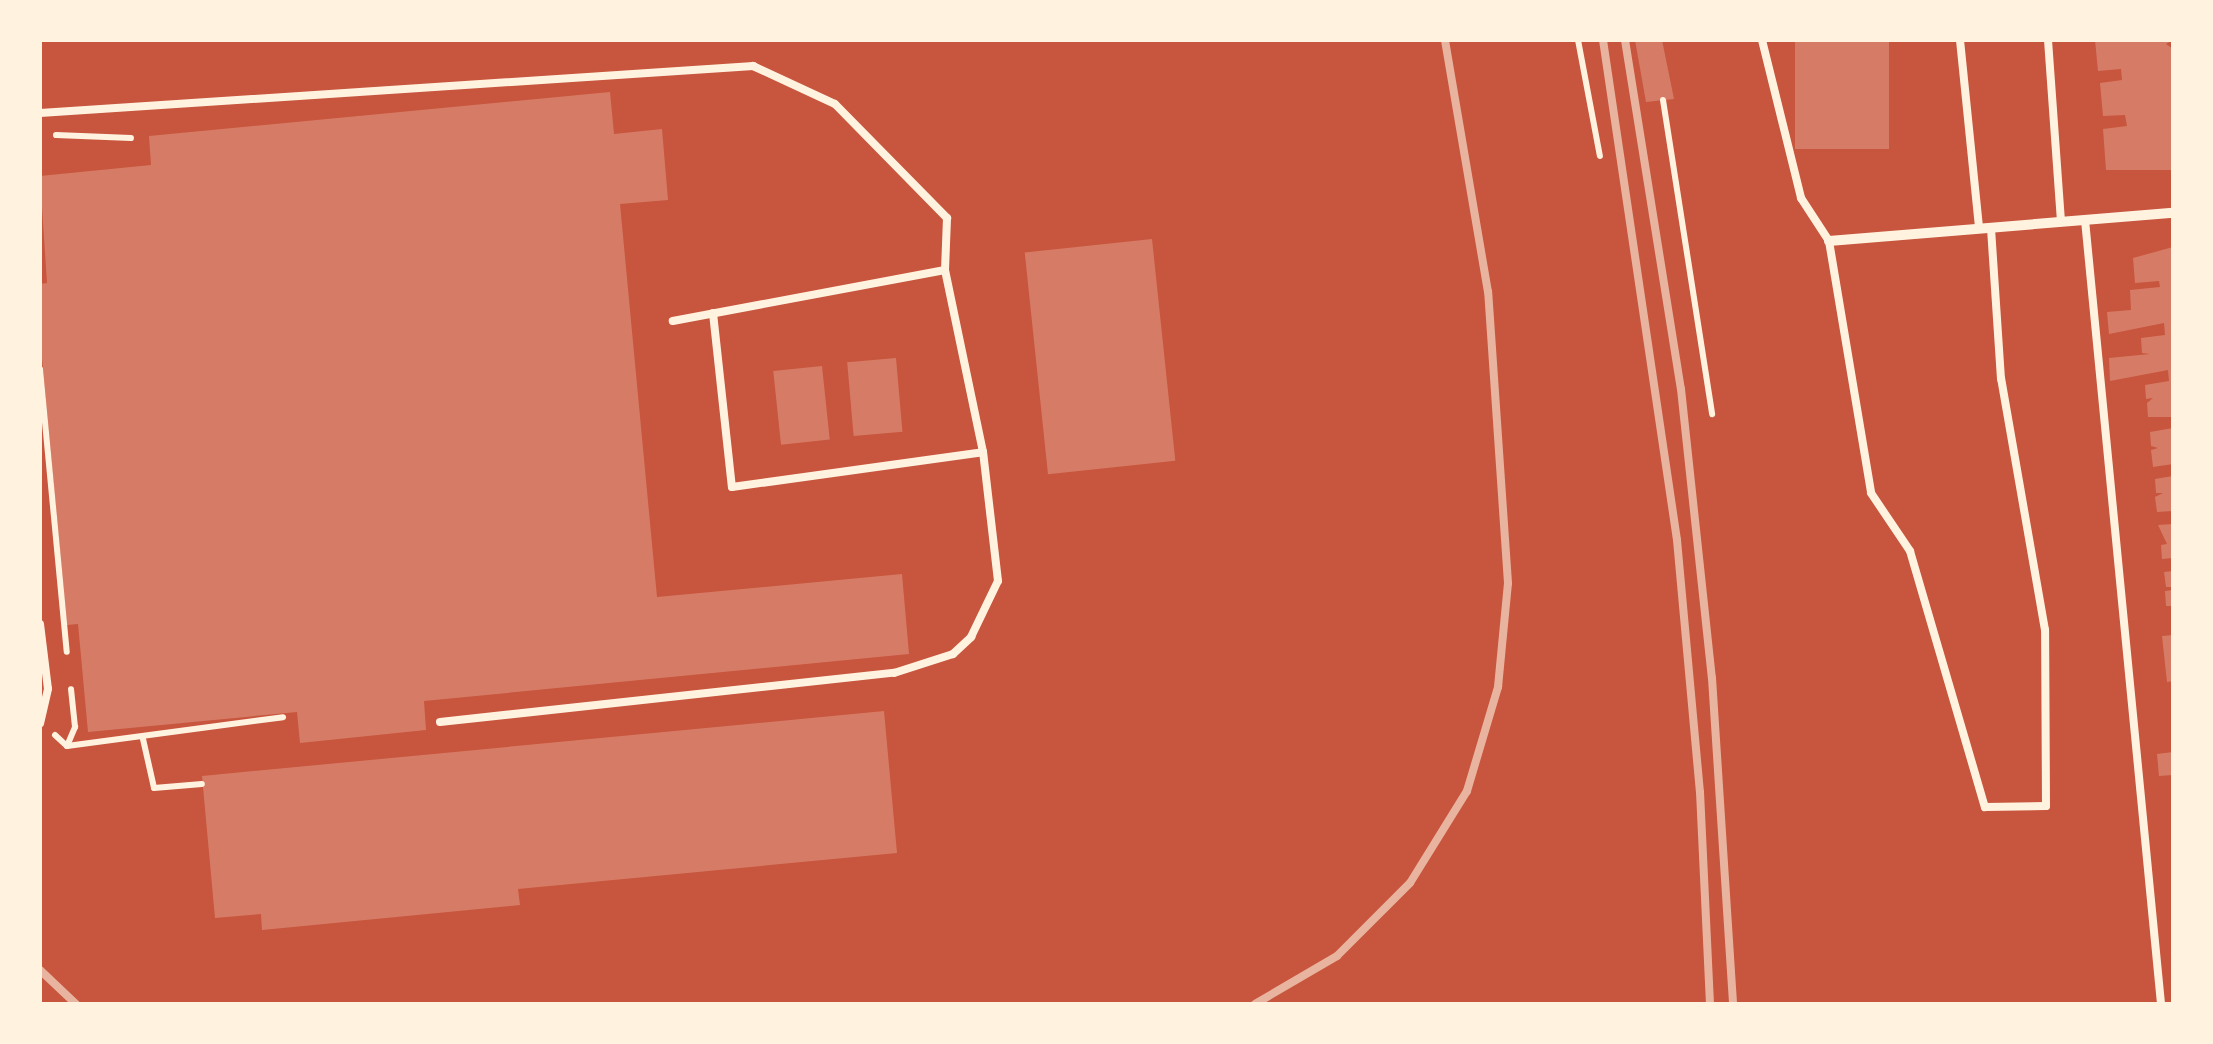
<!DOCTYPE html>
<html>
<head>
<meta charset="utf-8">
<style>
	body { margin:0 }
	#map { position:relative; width:2213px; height:1044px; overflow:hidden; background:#c8553d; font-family:Helvetica,sans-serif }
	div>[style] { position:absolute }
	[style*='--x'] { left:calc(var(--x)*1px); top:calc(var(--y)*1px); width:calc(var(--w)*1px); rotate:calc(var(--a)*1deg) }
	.building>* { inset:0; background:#d67c66; transform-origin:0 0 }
	.path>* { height:6px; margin:-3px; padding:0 3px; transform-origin:3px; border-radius:3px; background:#fff3e0 }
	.service>* { height:8px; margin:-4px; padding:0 4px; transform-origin:4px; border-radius:4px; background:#fff3e0 }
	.minor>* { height:10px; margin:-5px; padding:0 5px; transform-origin:5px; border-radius:5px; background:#fff3e0 }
	.rail>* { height:8px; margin:-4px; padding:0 4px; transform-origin:4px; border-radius:4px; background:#e9b49f }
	span { translate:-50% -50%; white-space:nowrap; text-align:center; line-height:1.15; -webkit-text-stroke:8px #fff3e0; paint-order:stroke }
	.frame { position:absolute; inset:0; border:42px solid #fff3e0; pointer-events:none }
</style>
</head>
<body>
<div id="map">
	<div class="building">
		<div style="clip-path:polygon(1635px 40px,1662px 40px,1674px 99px,1646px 102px)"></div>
		<div style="left:1795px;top:40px;width:94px;height:109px"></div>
		<div style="clip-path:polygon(2095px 40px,2173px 40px,2166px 44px,2173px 49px,2172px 170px,2106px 170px,2103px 129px,2127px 126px,2125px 115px,2103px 116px,2100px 83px,2122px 80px,2121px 69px,2098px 71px)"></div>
		<div style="clip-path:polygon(610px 92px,614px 134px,662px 129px,668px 200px,620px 204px,657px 597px,902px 574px,909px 654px,424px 701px,426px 730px,300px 743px,297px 712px,88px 732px,78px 624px,67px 625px,40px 337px,40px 284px,47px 283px,40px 176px,151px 165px,149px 136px)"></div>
		<div style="left:1152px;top:239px;width:223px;height:128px;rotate:84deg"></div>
		<div style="clip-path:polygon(2173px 247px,2173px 417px,2148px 417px,2147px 403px,2153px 398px,2146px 399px,2145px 385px,2169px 381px,2168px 370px,2110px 381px,2109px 358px,2150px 354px,2142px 353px,2141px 338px,2165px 335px,2164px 323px,2109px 334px,2107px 312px,2131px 310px,2130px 290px,2160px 287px,2159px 281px,2135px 283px,2133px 258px)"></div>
		<div style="left:896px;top:358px;width:74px;height:49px;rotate:85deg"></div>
		<div style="left:822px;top:366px;width:74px;height:49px;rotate:84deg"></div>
		<div style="clip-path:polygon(2173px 428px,2173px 464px,2153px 467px,2151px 450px,2158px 448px,2151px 446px,2150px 432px)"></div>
		<div style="clip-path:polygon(2173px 476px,2173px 511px,2157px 512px,2155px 497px,2163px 493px,2156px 493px,2155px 479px)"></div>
		<div style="clip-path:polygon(2173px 524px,2173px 558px,2162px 559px,2161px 545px,2167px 544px,2158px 525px)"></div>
		<div style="clip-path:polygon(2173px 571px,2173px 587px,2166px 587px,2164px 572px)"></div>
		<div style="clip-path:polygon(2173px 590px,2173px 606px,2166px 606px,2165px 591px)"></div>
		<div style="clip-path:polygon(2173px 635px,2173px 681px,2167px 682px,2162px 636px)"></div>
		<div style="clip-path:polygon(884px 711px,897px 853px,518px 889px,520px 905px,262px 930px,261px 914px,215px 918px,202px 776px)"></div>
		<div style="clip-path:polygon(2173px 752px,2173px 775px,2159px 776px,2157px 754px)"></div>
	</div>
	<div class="path">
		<div style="--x:1578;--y:40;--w:118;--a:79.3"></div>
		<div style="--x:1663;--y:100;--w:318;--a:81.1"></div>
		<div style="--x:56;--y:135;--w:75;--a:2.3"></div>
		<div style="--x:40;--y:369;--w:284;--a:84.6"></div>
		<div style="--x:55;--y:735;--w:16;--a:43"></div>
		<div style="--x:67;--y:746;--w:218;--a:-7.6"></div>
		<div style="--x:143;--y:739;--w:50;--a:77.3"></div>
		<div style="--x:154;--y:788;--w:48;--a:-4.8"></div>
		<div style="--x:67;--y:746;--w:21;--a:-67"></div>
		<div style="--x:75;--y:727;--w:38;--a:-96"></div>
	</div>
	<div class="service">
		<div style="--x:1762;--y:40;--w:163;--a:76.1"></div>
		<div style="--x:1801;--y:198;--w:51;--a:56.9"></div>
		<div style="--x:1829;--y:241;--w:255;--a:80.5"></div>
		<div style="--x:1871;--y:493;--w:70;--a:56.1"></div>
		<div style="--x:1910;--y:551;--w:267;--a:73.7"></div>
		<div style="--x:1985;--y:807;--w:61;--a:-0.9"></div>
		<div style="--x:2046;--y:806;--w:176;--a:-90.3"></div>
		<div style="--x:2045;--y:630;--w:255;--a:-99.9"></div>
		<div style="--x:2001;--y:379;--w:152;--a:-93.8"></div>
		<div style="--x:1960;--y:40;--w:188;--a:84.2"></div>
		<div style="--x:2048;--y:40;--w:182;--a:85.9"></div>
		<div style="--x:40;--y:113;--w:715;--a:-3.77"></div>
		<div style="--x:753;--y:66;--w:90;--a:24.9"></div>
		<div style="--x:835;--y:104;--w:160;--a:45.5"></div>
		<div style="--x:947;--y:218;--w:52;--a:92.2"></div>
		<div style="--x:945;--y:270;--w:277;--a:169.4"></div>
		<div style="--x:2085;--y:220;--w:788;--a:84.46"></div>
		<div style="--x:713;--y:313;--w:175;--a:83.8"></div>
		<div style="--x:732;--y:487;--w:253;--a:-7.9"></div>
		<div style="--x:983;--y:452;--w:186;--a:-101.8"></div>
		<div style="--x:40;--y:624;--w:65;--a:83"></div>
		<div style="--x:48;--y:689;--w:35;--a:103"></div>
		<div style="--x:440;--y:722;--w:457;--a:-6.2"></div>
		<div style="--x:894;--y:673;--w:62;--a:-17.9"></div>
		<div style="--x:953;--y:654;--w:25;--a:-43"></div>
		<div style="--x:971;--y:637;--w:62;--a:-64.3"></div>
		<div style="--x:998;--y:581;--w:130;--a:-96.6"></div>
	</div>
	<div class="minor">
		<div style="--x:1829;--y:241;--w:345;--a:-4.7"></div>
	</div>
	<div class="rail">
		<div style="--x:1603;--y:40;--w:505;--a:81.58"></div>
		<div style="--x:1677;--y:540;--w:253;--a:84.8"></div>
		<div style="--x:1700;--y:792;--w:212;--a:87.3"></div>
		<div style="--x:1625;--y:40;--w:353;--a:80.9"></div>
		<div style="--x:1681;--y:389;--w:291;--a:83.9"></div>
		<div style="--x:1712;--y:678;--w:327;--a:86.3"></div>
		<div style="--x:40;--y:970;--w:50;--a:43.4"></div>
		<div style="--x:1255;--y:1004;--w:95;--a:-30.3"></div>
		<div style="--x:1337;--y:956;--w:103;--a:-45"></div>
		<div style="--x:1410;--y:883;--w:108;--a:-58.2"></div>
		<div style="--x:1467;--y:791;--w:109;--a:-73.4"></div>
		<div style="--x:1498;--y:687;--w:104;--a:-84.5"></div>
		<div style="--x:1508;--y:583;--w:292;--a:-93.9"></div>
		<div style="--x:1488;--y:292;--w:256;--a:-99.7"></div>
	</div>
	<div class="frame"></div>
</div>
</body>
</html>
